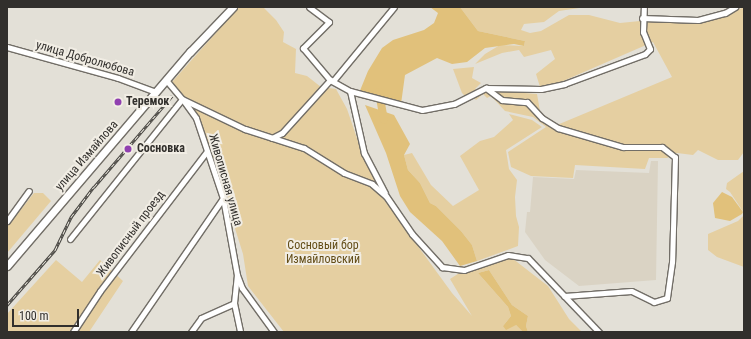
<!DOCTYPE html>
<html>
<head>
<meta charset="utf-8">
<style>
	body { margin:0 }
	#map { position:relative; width:751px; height:339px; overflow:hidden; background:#e3e0d7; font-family:"Roboto Condensed",sans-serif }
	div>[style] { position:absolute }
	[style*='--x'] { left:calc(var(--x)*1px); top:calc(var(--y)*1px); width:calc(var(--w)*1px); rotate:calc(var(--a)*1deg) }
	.built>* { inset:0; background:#dad3c4 }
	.green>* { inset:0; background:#e5cfa1 }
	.water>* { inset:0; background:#e1c17b }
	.river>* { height:8px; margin:-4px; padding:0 4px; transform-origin:4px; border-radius:4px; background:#e1c17b }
	.roads { filter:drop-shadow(1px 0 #726e67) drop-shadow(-1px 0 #726e67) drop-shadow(0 1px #726e67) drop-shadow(0 -1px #726e67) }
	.street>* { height:5px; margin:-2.5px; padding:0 2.5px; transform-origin:2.5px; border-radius:2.5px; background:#fff }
	.secondary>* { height:7px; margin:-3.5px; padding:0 3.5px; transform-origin:3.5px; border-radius:3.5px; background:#fff }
	.rail>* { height:3px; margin-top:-1.5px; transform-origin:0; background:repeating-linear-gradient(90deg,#f1ede4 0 4.5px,#44423e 0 9px); box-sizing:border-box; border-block:1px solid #44423e }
	.dots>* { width:11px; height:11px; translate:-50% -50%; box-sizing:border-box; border:2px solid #f1ede4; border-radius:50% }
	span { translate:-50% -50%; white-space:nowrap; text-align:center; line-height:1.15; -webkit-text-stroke:4px #f1ede4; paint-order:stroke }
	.street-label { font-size:12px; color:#312f2c }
	.poi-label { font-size:12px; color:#312f2c; font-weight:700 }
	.left { translate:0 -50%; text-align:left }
	.park-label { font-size:12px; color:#634d17 }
	.frame { position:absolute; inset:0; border:8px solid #312f2c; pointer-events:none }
	.scale { position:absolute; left:12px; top:309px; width:67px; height:18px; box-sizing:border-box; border:2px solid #312f2c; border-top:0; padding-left:5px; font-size:12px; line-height:14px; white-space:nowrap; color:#312f2c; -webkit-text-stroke:3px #f1ede4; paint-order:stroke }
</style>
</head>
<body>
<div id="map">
	<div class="built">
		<div style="clip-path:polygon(651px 161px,658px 161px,656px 280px,579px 286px,545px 260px,525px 232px,527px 212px,530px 212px,533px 177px,574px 179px,576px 170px,649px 173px)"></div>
	</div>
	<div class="green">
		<div style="clip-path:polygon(239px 7px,263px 7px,276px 20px,284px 32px,283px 42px,296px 49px,295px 73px,307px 76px,321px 87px,336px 89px,347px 109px,362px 153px,385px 201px,452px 293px,472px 316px,450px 279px,464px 270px,508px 255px,548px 286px,569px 319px,582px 332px,528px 332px,526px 326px,528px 316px,512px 305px,489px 270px,478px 273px,508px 307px,511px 316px,503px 326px,516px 325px,523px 332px,284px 332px,248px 286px,243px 254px,233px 222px,198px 116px,172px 82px)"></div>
		<div style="clip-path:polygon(460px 7px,586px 7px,559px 11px,544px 22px,524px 24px,521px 30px,530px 33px,541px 31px,569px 15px,589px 15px,620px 23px,640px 21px,648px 17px,690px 24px,721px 18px,744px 7px,744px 152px,738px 160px,718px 160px,698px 150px,693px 155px,677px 153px,667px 158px,649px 158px,645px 169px,575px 165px,573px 178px,531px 176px,511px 167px,508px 152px,546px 127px,533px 117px,505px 111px,491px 96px,487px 98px,483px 94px,476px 100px,473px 97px,468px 99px,462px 93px,453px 69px,474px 67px,472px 78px,481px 83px,475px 89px,478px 92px,488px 90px,537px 94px,540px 111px,552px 123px,557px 125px,672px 77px,653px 42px,554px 85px,540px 87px,536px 74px,555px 59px,551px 50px,524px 57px,519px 50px,502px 53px,475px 64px,485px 54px,500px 45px,524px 46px,525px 41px,478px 31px)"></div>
		<div style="clip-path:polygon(509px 114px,532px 120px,542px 127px,506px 150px,509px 169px,517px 180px,515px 197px,516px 216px,519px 227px,518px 246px,477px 261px,472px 245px,461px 231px,436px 206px,430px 203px,420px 183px,408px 170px,404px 155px,412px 153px,431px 185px,453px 206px,479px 190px,460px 156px,480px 141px,494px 137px,513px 120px)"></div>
		<div style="clip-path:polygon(744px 171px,744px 213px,730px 192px,726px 189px,727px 183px)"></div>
		<div style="clip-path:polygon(34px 193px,43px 193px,51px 201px,7px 253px,7px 227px)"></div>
		<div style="clip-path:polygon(744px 215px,744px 267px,717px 257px,708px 250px,708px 234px,738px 221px)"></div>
		<div style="clip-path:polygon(56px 260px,82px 282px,100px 260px,123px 281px,89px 332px,7px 332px,7px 314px)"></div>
	</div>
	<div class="water">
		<div style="clip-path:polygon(430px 7px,460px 7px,478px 31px,525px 41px,524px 46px,514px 44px,485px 48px,467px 62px,452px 64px,437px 58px,405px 75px,401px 104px,359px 93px,368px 71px,382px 48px,393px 40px,424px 30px,434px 23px,438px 13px)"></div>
		<div style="clip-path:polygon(365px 105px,394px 115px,410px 144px,404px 155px,408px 170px,420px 183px,430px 203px,436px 206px,461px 231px,472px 245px,477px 261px,460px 266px,442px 241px,410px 212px,400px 196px,386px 153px)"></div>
		<div style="clip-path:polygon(722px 192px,732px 197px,743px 212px,742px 214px,730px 221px,715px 218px,713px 203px)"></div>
		<div style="clip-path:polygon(489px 270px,512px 305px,528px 316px,526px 326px,528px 332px,523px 332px,516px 325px,506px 330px,503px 326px,511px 316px,508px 307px,478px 273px)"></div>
	</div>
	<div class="river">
		<div style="--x:379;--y:92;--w:28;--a:80"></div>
	</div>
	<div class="roads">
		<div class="street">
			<div style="--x:309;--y:7;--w:25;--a:37"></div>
			<div style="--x:329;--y:22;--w:37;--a:135"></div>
			<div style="--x:303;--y:48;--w:42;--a:49.8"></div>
			<div style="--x:642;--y:18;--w:56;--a:2"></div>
			<div style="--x:698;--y:20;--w:28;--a:-15"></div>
			<div style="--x:725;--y:13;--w:12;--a:-31"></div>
			<div style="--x:7;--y:47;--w:115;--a:15.6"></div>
			<div style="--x:118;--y:78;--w:40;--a:20.2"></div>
			<div style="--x:333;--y:81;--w:96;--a:-50.5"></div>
			<div style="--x:486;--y:88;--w:20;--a:37"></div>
			<div style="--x:502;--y:100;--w:25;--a:5"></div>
			<div style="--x:527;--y:102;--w:22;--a:47"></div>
			<div style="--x:542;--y:118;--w:19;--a:32"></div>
			<div style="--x:558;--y:128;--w:68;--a:16.3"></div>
			<div style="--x:623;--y:147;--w:39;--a:0"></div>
			<div style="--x:662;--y:147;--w:16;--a:38"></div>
			<div style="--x:675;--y:157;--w:105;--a:91.6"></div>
			<div style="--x:672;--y:262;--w:36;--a:98"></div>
			<div style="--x:667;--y:298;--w:14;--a:163"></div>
			<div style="--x:654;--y:302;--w:25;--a:-154"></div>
			<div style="--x:631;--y:291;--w:67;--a:175.7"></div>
			<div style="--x:350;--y:91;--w:64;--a:77.3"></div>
			<div style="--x:364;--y:153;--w:45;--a:62.3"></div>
			<div style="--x:182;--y:99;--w:70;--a:25.5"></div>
			<div style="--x:245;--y:129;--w:62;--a:17.9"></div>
			<div style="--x:304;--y:148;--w:47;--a:32"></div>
			<div style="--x:344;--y:173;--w:30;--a:21"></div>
			<div style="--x:372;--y:184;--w:18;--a:41"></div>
			<div style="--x:386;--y:196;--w:46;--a:55.6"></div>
			<div style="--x:412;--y:234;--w:45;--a:47.7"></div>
			<div style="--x:442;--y:267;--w:22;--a:8"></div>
			<div style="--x:464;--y:270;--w:46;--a:-18.8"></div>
			<div style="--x:508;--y:255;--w:20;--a:9"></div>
			<div style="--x:528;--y:258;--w:103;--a:46.2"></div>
			<div style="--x:183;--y:100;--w:22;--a:54"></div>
			<div style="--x:196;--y:118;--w:84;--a:71.4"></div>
			<div style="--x:223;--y:198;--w:78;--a:79.7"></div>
			<div style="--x:237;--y:275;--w:14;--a:69"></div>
			<div style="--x:242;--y:288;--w:54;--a:54"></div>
			<div style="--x:272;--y:138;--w:11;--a:-27"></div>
			<div style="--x:282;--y:133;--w:72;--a:-47.8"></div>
			<div style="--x:330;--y:80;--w:23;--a:29"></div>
			<div style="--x:350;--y:91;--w:74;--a:14.8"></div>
			<div style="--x:422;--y:110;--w:33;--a:-11"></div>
			<div style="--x:454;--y:104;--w:36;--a:-27"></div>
			<div style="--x:486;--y:88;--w:55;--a:1"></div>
			<div style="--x:541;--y:89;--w:24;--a:-12"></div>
			<div style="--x:564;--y:84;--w:86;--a:-20.3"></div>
			<div style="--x:645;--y:54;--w:7;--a:-45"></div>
			<div style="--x:650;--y:49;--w:18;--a:-112"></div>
			<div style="--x:643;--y:32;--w:25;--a:-88"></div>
			<div style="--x:7;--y:221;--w:37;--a:-54"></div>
			<div style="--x:70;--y:239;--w:179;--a:-51.3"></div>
			<div style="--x:182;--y:99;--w:25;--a:-130"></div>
			<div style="--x:234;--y:303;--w:30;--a:78"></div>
			<div style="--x:73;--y:332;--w:49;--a:-56.6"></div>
			<div style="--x:100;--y:291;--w:176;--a:-52.6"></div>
			<div style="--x:131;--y:332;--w:163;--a:-55.5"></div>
			<div style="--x:191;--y:332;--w:17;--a:-54"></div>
			<div style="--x:201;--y:318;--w:36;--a:-24"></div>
			<div style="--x:234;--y:303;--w:28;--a:-84"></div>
		</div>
		<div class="secondary">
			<div style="--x:7;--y:266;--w:282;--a:-49.5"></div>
			<div style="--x:190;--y:52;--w:62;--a:-46.3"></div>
		</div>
	</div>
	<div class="rail">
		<div style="--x:7;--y:305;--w:73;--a:-48.9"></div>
		<div style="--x:55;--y:250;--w:37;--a:-64"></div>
		<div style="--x:71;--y:217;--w:38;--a:-53"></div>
		<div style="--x:94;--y:187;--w:120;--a:-49.4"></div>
	</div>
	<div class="dots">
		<div style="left:118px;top:102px;background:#9040b0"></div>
		<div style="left:128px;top:149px;background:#9040b0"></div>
	</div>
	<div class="street-label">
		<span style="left:85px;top:59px;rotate:16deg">улица Добролюбова</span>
		<span style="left:87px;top:156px;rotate:-49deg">улица Измайлова</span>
		<span style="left:225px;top:180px;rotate:74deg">Живописная улица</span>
		<span style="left:131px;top:234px;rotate:-53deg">Живописный проезд</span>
	</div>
	<div class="poi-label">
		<span class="left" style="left:126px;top:102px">Теремок</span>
		<span class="left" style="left:137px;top:149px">Сосновка</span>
	</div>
	<div class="park-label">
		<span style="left:323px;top:253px">Сосновый бор<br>Измайловский</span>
	</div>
	<div class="frame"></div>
	<div class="scale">100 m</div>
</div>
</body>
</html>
